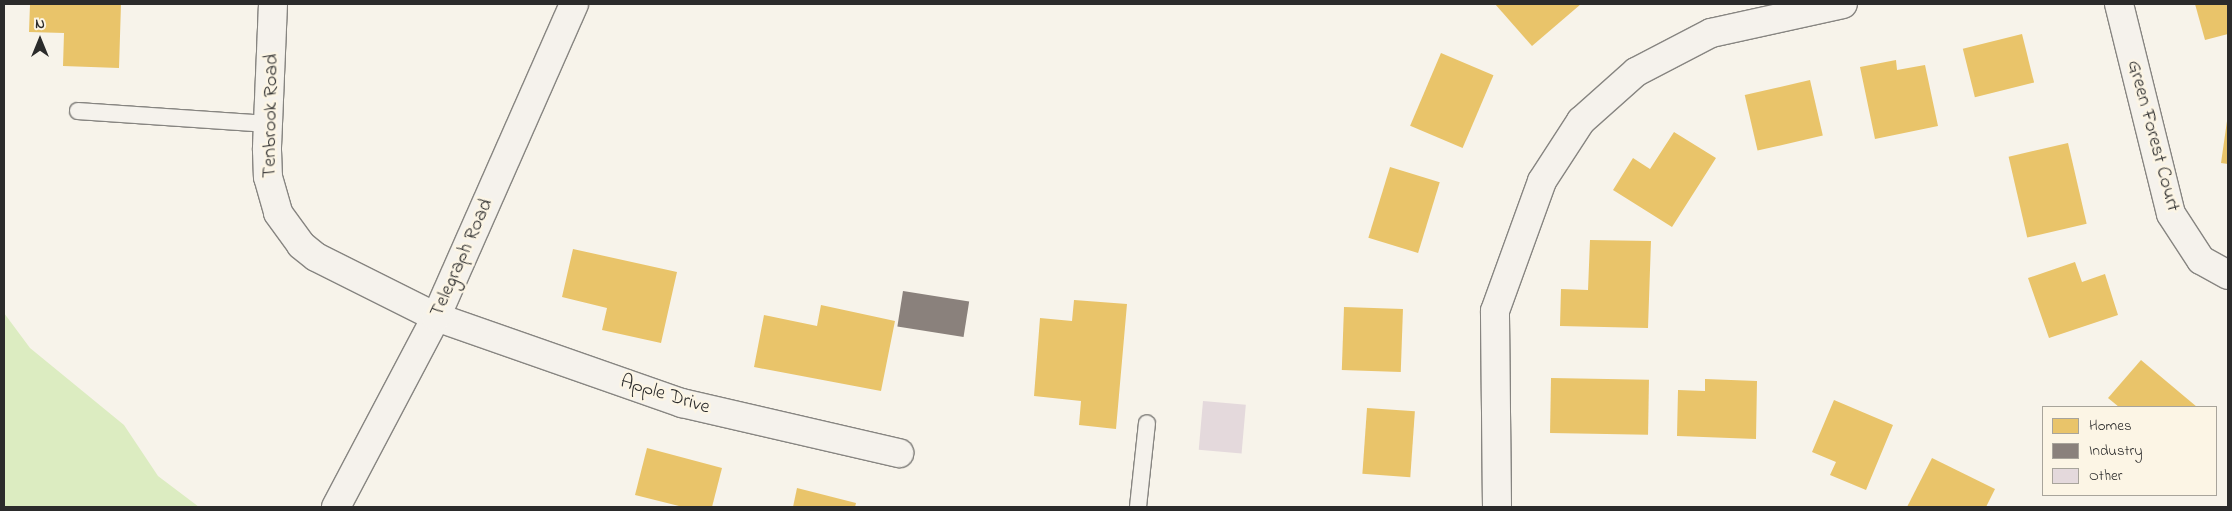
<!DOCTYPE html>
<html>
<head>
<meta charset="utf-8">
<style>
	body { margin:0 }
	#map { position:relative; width:2232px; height:511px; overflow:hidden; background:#f7f3ea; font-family:"Indie Flower",sans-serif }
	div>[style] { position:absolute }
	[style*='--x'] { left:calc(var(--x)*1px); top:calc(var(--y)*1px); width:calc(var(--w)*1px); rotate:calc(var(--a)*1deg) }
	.green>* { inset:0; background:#dcecc1 }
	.homes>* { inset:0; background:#e9c46a; transform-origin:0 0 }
	.industry>* { inset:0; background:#8a817c; transform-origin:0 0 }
	.building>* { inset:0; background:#e4d9dc; transform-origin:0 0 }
	.roads { filter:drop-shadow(1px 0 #878581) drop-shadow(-1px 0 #878581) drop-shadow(0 1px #878581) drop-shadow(0 -1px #878581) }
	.service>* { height:16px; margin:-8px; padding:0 8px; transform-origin:8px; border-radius:8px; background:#f5f2ec }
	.minor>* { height:28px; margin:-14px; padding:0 14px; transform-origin:14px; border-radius:14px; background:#f5f2ec }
	.tertiary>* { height:28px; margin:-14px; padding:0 14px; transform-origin:14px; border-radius:14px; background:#f5f2ec }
	.primary>* { height:28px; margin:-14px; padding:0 14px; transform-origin:14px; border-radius:14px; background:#f5f2ec }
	span { translate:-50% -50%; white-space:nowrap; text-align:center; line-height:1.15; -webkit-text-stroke:5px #fcf5e5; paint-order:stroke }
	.street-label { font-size:20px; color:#2b2b2b }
	.frame { position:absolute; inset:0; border:5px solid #2b2b2b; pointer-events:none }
	.legend { position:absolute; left:2042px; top:406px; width:175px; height:90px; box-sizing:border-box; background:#fcf5e5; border:1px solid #a8a49b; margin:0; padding:6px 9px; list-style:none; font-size:15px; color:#2b2b2b }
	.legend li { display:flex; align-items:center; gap:10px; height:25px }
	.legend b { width:25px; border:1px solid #a8a49b }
	.north { position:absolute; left:15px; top:15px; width:50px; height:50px; -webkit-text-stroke:4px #fcf5e5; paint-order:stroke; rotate:0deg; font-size:14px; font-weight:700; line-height:20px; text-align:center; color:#2b2b2b }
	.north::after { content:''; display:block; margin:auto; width:18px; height:22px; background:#2b2b2b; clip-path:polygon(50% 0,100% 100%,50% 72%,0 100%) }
</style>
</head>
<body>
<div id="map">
	<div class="green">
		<div style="clip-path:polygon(4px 313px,30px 348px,124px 425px,158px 476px,199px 507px,4px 507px)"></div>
	</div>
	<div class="homes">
		<div style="clip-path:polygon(30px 4px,121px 4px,119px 68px,63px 66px,64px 33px,29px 32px)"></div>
		<div style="clip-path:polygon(1495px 4px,1581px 4px,1532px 46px)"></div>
		<div style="clip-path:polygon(2195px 4px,2228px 4px,2228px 34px,2205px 40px)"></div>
		<div style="left:2022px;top:34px;width:50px;height:61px;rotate:76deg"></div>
		<div style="left:1441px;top:53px;width:57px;height:79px;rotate:23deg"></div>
		<div style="clip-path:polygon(1896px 60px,1897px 70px,1925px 65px,1938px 126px,1875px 139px,1860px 67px)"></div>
		<div style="left:1810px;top:80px;width:57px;height:67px;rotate:77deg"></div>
		<div style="clip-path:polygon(2227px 121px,2228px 121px,2228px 164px,2221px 163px)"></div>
		<div style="clip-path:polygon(1674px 132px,1716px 158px,1672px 227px,1613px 190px,1633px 158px,1650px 169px)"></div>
		<div style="left:2068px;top:143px;width:83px;height:61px;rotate:77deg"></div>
		<div style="left:1390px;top:167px;width:52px;height:74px;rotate:17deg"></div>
		<div style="clip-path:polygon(1590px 240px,1651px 241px,1648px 328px,1560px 326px,1561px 289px,1588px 290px)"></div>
		<div style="clip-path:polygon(573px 249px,677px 272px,661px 343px,602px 330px,607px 308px,562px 297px)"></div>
		<div style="clip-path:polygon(2075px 262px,2082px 282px,2105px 274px,2118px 315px,2049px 338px,2028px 278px)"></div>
		<div style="clip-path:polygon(1074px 300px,1127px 304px,1116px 429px,1079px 425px,1081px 401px,1034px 396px,1040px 318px,1072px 321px)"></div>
		<div style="clip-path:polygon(821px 305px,895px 321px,881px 391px,754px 367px,764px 315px,817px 326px)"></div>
		<div style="left:1344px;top:307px;width:59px;height:63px;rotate:2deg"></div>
		<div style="clip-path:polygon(2141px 360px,2197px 407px,2119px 407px,2108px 398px)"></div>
		<div style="left:1551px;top:378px;width:98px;height:55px;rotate:1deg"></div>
		<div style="clip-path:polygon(1705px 379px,1757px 381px,1756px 439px,1677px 436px,1678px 390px,1705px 391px)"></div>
		<div style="clip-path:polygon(1834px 400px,1893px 425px,1866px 490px,1830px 475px,1836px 462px,1812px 452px)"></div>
		<div style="left:1367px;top:408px;width:48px;height:66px;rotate:4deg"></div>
		<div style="clip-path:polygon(647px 448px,722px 468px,712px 507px,683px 507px,635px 495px)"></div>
		<div style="clip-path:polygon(1932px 458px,1995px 489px,1986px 507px,1907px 507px)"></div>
		<div style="clip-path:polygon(797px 488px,856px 503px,855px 507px,793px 507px)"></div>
	</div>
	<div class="industry">
		<div style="left:903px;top:291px;width:67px;height:36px;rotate:9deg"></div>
	</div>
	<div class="building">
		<div style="left:1203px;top:401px;width:43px;height:49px;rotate:5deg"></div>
	</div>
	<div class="roads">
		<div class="service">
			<div style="--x:78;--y:111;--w:190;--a:3.9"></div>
			<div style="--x:1138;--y:507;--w:84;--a:-83.9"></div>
		</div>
		<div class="minor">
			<div style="--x:2119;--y:4;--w:216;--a:76.1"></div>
			<div style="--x:2171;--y:214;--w:55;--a:56.9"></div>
			<div style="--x:2201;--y:260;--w:31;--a:29"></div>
			<div style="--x:436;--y:317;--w:261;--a:19.3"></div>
			<div style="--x:682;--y:403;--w:223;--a:13"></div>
			<div style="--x:1497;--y:507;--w:196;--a:-90.6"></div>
			<div style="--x:1495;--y:311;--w:138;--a:-70.1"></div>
			<div style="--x:1542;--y:181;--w:72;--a:-57"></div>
			<div style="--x:1581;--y:121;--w:74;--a:-41.7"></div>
			<div style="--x:1636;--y:72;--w:85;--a:-27.5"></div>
			<div style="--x:1711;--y:33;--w:135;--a:-12.4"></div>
		</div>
		<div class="tertiary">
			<div style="--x:273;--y:4;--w:146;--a:92.4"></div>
			<div style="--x:267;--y:150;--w:27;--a:88"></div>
			<div style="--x:268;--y:177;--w:37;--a:74"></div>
			<div style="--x:278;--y:213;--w:39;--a:54"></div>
			<div style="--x:301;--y:245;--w:19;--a:39"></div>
			<div style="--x:316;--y:257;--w:134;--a:26.6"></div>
		</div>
		<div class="primary">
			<div style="--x:336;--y:507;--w:215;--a:-62.2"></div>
			<div style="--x:436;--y:317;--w:342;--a:-66.2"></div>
		</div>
	</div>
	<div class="street-label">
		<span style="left:271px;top:116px;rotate:-89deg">Tenbrook Road</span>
		<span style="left:2153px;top:136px;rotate:75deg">Green Forest Court</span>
		<span style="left:462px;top:258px;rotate:-66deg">Telegraph Road</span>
		<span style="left:665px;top:395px;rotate:17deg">Apple Drive</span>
	</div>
	<div class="frame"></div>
	<ul class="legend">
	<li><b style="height:14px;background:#e9c46a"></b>Homes</li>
	<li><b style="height:14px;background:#8a817c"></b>Industry</li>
	<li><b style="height:14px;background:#e4d9dc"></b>Other</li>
	</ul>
	<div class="north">N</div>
</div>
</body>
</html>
